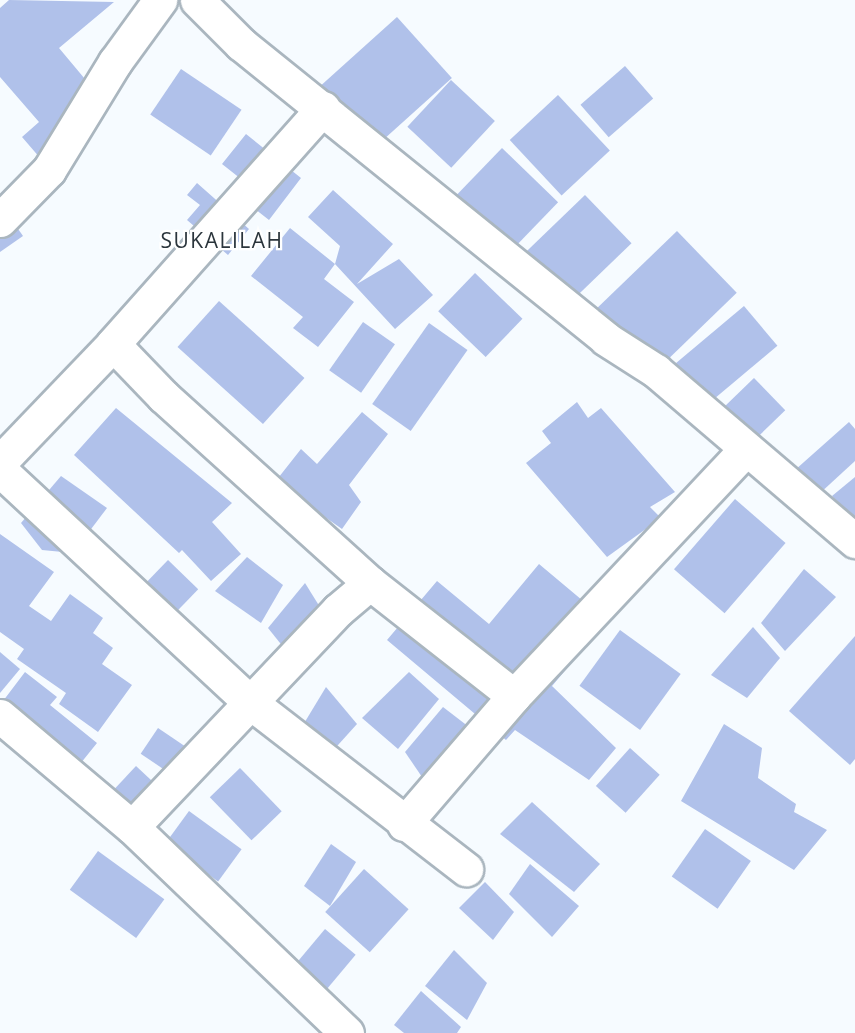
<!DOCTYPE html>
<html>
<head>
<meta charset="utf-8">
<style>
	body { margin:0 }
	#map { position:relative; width:855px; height:1033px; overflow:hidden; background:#f6fbff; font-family:"Open Sans",sans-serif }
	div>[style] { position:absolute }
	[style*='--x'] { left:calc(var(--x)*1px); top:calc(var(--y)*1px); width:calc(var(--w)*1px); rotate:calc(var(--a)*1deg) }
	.building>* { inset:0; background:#b0c1ea; transform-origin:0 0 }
	.roads { filter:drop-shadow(2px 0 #aab6bf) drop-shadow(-2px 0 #aab6bf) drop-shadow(0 2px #aab6bf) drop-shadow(0 -2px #aab6bf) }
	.minor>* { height:33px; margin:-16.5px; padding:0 16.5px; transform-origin:16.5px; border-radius:16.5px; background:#fff }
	span { translate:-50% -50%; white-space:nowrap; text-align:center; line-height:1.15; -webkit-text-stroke:4.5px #fff; paint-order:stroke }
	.quarter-label { font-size:21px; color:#2b353c; letter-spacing:1.5px }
</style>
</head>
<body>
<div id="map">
	<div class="building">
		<div style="clip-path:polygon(9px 0,114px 2px,59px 48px,100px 97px,68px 124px,86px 146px,53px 173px,22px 137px,39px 122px,0 77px,0 8px)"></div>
		<div style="left:397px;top:17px;width:82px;height:108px;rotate:48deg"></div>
		<div style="left:625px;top:66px;width:43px;height:59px;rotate:49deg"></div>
		<div style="left:181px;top:69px;width:73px;height:55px;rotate:34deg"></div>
		<div style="left:451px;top:80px;width:60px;height:64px;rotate:43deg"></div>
		<div style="left:558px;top:95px;width:76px;height:66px;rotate:47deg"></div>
		<div style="clip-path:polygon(246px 134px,301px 178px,269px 220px,232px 191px,241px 179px,222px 164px)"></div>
		<div style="left:502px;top:148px;width:78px;height:66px;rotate:44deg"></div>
		<div style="clip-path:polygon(197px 183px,249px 229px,228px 255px,187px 220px,200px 205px,187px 195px)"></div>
		<div style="clip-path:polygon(333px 190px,393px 244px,357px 284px,399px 259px,433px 295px,395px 329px,335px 264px,324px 279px,354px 302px,318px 347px,293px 328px,303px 317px,251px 276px,290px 228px,335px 264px,340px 246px,308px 217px)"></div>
		<div style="left:585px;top:195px;width:67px;height:84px;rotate:46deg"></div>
		<div style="clip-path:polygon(0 203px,23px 236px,0 252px)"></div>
		<div style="left:677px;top:231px;width:86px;height:112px;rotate:46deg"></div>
		<div style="left:475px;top:273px;width:66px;height:53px;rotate:44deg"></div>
		<div style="left:219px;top:301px;width:115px;height:62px;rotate:42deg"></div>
		<div style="left:744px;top:306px;width:52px;height:89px;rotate:50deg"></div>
		<div style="left:363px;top:322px;width:39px;height:59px;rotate:35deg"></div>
		<div style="left:429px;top:323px;width:47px;height:99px;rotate:35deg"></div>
		<div style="left:754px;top:378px;width:45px;height:42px;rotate:46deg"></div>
		<div style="clip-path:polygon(577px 402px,588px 418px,601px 408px,675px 492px,650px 507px,661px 518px,607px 557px,526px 463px,551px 443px,542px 431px)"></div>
		<div style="clip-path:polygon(116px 408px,232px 503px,212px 522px,241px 554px,211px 581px,182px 550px,179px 553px,74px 455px)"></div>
		<div style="clip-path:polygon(362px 412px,388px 434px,349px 485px,361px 502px,342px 529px,275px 482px,301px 449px,317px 464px)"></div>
		<div style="clip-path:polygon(849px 422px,855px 429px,855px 461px,818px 495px,795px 470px)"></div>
		<div style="clip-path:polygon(61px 476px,107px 508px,73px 553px,42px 550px,21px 523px)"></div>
		<div style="clip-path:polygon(855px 477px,855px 522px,832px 496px)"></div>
		<div style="left:735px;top:499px;width:67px;height:93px;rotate:41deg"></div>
		<div style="clip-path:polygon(0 534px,54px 572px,29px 606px,51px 621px,70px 594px,103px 618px,93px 633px,113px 648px,102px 664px,132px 685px,98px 732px,59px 704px,66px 693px,17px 659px,24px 649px,0 632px)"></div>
		<div style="clip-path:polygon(247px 557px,283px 585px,261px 623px,215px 591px)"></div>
		<div style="left:168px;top:560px;width:42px;height:48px;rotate:44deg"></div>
		<div style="clip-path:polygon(539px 564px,607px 621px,552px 686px,616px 748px,589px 780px,515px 730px,506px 740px,387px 640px,437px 581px,489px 624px)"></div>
		<div style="clip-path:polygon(804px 569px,836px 597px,785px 651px,761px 623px)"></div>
		<div style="clip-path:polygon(305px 583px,323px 612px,288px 653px,268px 628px)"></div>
		<div style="clip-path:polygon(753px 627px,780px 658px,747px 698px,711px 675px)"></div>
		<div style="left:620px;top:630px;width:75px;height:69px;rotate:36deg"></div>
		<div style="clip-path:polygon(855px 636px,855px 759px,850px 765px,789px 711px)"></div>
		<div style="clip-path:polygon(0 652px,20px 669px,0 693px)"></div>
		<div style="clip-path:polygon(25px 672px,57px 697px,50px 705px,97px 743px,72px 774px,0 705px)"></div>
		<div style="clip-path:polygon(409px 672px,439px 699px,398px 749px,362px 718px)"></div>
		<div style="clip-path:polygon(326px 687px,357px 724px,329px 755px,300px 730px)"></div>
		<div style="clip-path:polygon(443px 707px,469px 727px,422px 777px,405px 752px)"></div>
		<div style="clip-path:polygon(724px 724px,762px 748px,758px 778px,796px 804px,794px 812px,827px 830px,794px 870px,681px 801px)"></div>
		<div style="left:158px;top:728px;width:37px;height:31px;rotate:34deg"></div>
		<div style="left:630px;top:748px;width:40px;height:51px;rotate:42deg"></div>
		<div style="left:136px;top:766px;width:41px;height:37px;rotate:43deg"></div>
		<div style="left:240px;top:768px;width:60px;height:42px;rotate:46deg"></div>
		<div style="clip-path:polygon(532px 802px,600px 864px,574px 892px,500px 834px)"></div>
		<div style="left:189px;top:811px;width:65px;height:40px;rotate:36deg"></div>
		<div style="left:705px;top:829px;width:56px;height:58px;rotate:35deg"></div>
		<div style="clip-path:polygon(331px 844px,356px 862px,330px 906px,304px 886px)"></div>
		<div style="left:98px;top:851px;width:82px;height:48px;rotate:36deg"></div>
		<div style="clip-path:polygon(530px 864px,579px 906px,552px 937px,509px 894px)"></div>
		<div style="left:364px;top:869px;width:60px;height:58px;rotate:42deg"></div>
		<div style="clip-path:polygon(485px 882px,514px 912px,493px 940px,459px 908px)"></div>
		<div style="left:325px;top:929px;width:40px;height:44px;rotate:40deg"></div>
		<div style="clip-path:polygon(454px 950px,487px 983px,467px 1020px,425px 986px)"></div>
		<div style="clip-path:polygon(421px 991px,461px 1027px,457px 1033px,404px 1033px,394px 1025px)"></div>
	</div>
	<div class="roads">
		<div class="minor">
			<div style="--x:197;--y:0;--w:62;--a:45"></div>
			<div style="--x:241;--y:44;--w:469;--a:38.9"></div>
			<div style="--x:606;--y:339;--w:59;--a:32.6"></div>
			<div style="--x:656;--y:371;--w:262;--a:40.5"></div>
			<div style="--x:323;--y:108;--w:316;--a:131.7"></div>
			<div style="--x:113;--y:344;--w:72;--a:46.1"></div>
			<div style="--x:163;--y:396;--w:279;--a:42.1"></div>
			<div style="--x:370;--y:583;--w:42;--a:139.8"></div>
			<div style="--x:338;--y:610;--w:299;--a:133.5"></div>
			<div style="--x:132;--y:827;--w:298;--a:43.8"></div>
			<div style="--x:0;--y:220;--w:70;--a:-45.6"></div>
			<div style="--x:49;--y:170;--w:127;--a:-58.6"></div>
			<div style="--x:115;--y:62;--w:77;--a:-54"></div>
			<div style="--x:0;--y:462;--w:163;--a:-46.2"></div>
			<div style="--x:0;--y:470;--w:342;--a:42.9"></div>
			<div style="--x:251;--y:703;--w:272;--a:37.7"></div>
			<div style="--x:370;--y:583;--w:183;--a:38.1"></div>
			<div style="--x:514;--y:696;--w:169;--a:130.7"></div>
			<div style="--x:514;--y:696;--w:339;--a:-46.8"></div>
			<div style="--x:0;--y:716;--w:172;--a:40.1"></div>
		</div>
	</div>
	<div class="quarter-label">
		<span style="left:222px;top:240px">SUKALILAH</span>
	</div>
</div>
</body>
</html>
